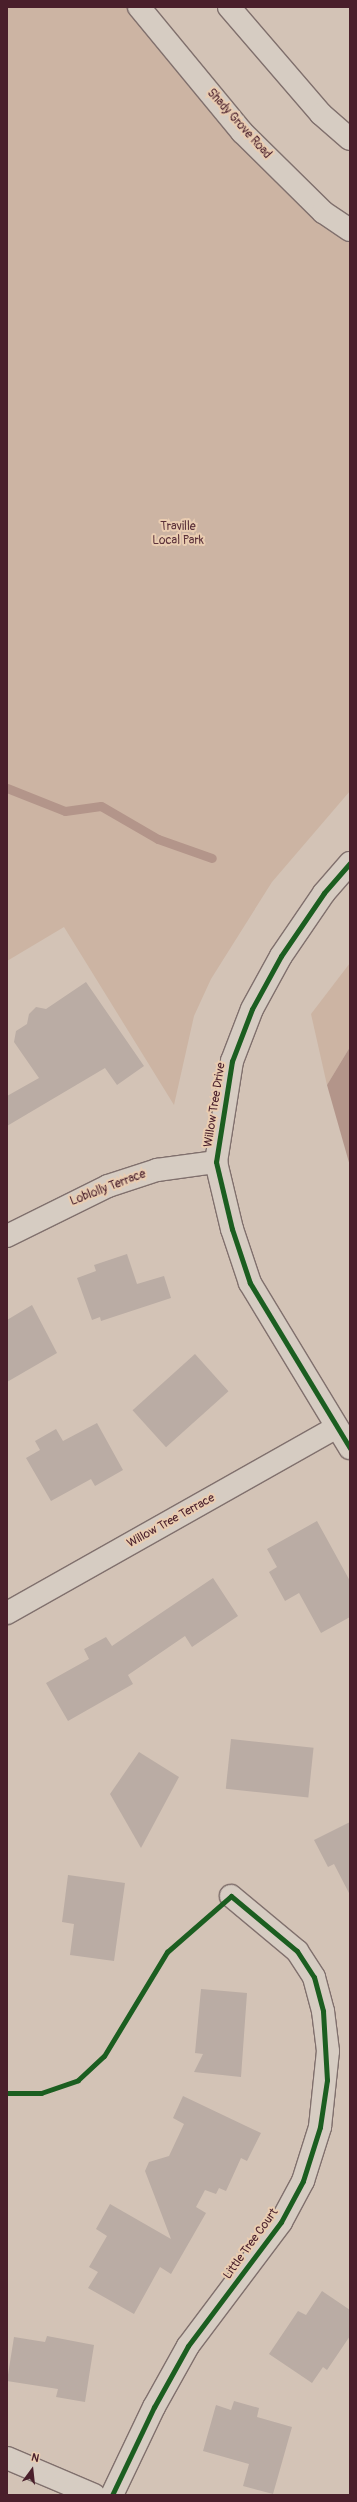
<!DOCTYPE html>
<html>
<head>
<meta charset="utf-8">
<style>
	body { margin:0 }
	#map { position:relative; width:357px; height:2502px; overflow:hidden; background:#d3c3b6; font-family:Pangolin,sans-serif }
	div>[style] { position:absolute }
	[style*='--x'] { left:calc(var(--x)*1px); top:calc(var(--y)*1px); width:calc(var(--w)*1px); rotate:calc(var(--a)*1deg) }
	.green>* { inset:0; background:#ccb4a3 }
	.water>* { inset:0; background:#b3958a }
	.stream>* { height:9px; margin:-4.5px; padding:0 4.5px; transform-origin:4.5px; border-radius:4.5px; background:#b3958a }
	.building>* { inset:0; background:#baaca4; transform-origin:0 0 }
	.roads { filter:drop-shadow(1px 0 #80706d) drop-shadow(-1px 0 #80706d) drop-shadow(0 1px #80706d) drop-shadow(0 -1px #80706d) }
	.street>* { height:22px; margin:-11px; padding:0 11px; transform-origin:11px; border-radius:11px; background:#d6ccc2 }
	.secondary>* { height:22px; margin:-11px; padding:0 11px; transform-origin:11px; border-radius:11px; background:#d6ccc2 }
	.cycleway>* { height:5px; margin:-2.5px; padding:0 2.5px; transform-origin:2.5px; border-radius:2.5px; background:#1b5e20 }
	span { translate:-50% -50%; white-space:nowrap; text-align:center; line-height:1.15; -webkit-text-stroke:4px #eacdb1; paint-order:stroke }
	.street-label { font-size:12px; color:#4a1f2b }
	.park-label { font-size:12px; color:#5d333b }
	.frame { position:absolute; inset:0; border:8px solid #4a1f2b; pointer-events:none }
	.north { position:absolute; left:12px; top:2450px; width:40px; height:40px; -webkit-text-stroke:3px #eacdb1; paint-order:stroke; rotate:15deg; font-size:11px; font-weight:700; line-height:16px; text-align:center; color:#4a1f2b }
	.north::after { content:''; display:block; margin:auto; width:14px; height:18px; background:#4a1f2b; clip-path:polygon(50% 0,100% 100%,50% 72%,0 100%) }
</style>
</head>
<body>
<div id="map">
	<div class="green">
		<div style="clip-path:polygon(7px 7px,139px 7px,350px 230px,350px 791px,272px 882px,211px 979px,194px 1016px,174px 1105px,64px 927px,7px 961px)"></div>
		<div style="clip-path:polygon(350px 963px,350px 1047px,327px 1085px,311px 1014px)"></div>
	</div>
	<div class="water">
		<div style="clip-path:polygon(350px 1047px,350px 1166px,327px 1085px)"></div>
	</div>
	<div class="stream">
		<div style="--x:7;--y:788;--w:62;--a:21.6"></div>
		<div style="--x:65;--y:811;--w:36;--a:-8"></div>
		<div style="--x:101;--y:806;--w:66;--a:30.1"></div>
		<div style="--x:158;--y:839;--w:57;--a:19.4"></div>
	</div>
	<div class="building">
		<div style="clip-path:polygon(86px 982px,144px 1066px,117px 1085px,105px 1068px,7px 1126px,7px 1096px,39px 1078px,14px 1042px,16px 1031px,27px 1024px,29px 1014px,36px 1007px,46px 1009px)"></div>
		<div style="clip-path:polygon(127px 1254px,137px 1284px,164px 1276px,171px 1298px,101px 1321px,100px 1317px,92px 1320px,77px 1278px,96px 1271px,94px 1265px)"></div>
		<div style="clip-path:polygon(32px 1305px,57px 1353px,7px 1382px,7px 1320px)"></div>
		<div style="left:195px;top:1354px;width:50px;height:84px;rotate:48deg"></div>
		<div style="clip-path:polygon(97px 1423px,123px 1470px,95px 1486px,91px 1479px,51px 1501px,26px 1458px,40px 1450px,35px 1441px,56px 1429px,63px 1441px)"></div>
		<div style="clip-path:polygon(317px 1521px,350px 1581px,350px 1617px,321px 1633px,299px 1593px,285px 1601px,269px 1572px,277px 1567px,267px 1549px)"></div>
		<div style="clip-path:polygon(213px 1578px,238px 1616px,192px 1647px,185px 1636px,128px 1675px,133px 1684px,68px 1721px,46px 1683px,89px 1659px,84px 1649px,106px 1637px,112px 1646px)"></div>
		<div style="left:231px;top:1739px;width:83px;height:50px;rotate:6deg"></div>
		<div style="clip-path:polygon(139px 1752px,179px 1777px,141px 1848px,110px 1794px)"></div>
		<div style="clip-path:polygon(350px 1822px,350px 1895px,334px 1864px,328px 1867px,314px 1840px)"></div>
		<div style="clip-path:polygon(68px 1875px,125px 1883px,114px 1961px,70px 1955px,74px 1924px,62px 1922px)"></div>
		<div style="clip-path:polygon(201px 1989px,247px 1993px,241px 2077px,194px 2072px,203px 2054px,195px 2053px)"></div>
		<div style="clip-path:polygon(183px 2096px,261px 2133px,247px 2161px,241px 2158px,226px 2191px,219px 2188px,216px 2194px,205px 2190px,196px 2207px,206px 2213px,171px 2274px,160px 2267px,134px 2314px,88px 2288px,98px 2272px,89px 2267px,107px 2236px,96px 2229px,110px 2204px,171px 2239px,145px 2171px,149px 2162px,169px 2156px,184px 2124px,173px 2118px)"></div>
		<div style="clip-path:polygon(322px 2291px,350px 2310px,350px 2336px,327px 2370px,323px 2367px,312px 2383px,269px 2354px,298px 2311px,306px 2315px)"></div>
		<div style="clip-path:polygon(47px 2336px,94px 2345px,85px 2402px,56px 2397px,58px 2389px,7px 2381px,14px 2337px,45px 2342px)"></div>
		<div style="clip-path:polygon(234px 2401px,259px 2408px,257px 2417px,292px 2427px,273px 2494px,243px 2486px,249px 2464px,203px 2451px,216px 2405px,231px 2410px)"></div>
	</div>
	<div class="roads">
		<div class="street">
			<div style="--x:350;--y:863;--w:40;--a:131"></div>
			<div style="--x:324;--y:893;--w:76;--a:124.3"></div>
			<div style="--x:281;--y:956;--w:60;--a:118.7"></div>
			<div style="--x:252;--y:1009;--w:56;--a:111"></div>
			<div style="--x:232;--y:1061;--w:102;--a:99"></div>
			<div style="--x:216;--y:1162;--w:69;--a:76.6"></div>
			<div style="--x:232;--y:1229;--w:57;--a:71.6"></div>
			<div style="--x:250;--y:1283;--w:193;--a:58.8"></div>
			<div style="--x:7;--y:1236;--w:113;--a:-26.3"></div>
			<div style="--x:108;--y:1186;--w:52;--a:-18.1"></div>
			<div style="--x:157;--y:1170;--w:60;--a:-7.7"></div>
			<div style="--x:7;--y:1613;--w:377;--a:-29.4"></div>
			<div style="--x:7;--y:2458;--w:95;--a:23"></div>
			<div style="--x:112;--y:2495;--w:98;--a:-64.5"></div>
			<div style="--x:154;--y:2407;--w:70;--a:-60.9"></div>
			<div style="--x:188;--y:2346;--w:155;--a:-53.1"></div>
			<div style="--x:281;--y:2222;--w:47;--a:-61.8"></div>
			<div style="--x:303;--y:2181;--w:57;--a:-72.5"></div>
			<div style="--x:320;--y:2127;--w:76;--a:-84"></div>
			<div style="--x:328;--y:2051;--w:40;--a:-97.1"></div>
			<div style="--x:323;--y:2011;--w:35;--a:-105"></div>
			<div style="--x:314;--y:1977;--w:31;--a:-123"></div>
			<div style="--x:297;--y:1951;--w:86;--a:-140.2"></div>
		</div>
		<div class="secondary">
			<div style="--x:139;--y:7;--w:162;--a:50.5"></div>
			<div style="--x:242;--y:132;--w:114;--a:44.6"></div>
			<div style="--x:323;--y:212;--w:32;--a:34"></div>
			<div style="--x:229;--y:7;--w:141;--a:49.3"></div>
			<div style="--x:321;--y:114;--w:38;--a:41"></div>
		</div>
	</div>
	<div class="cycleway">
		<div style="--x:350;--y:863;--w:40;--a:131"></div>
		<div style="--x:324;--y:893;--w:76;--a:124.3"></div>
		<div style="--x:281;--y:956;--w:60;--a:118.7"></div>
		<div style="--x:252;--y:1009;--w:56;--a:111"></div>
		<div style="--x:232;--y:1061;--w:102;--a:99"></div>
		<div style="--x:216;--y:1162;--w:69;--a:76.6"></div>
		<div style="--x:232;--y:1229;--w:57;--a:71.6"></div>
		<div style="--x:250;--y:1283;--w:193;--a:58.8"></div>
		<div style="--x:7;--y:2093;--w:34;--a:0"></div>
		<div style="--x:41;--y:2093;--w:39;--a:-19"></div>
		<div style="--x:78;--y:2080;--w:35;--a:-43"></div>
		<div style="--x:104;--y:2056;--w:122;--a:-58.8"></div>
		<div style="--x:167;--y:1952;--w:85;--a:-41.2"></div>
		<div style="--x:231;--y:1896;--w:86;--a:39.8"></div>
		<div style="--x:297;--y:1951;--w:31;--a:57"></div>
		<div style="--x:314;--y:1977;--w:35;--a:75"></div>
		<div style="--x:323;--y:2011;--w:69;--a:86.7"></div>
		<div style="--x:327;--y:2080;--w:48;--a:98.5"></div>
		<div style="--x:320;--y:2127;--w:57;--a:107.5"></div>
		<div style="--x:303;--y:2181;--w:47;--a:118.2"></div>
		<div style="--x:281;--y:2222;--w:155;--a:126.9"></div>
		<div style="--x:188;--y:2346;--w:70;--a:119.1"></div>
		<div style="--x:154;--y:2407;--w:98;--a:115.5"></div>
	</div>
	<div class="street-label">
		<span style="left:239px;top:124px;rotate:48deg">Shady Grove Road</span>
		<span style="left:215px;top:1105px;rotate:-81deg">Willow Tree Drive</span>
		<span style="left:108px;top:1188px;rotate:-21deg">Loblolly Terrace</span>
		<span style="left:171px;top:1521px;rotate:-29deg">Willow Tree Terrace</span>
		<span style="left:251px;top:2244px;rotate:-54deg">Little Tree Court</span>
	</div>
	<div class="park-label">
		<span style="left:178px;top:534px">Traville<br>Local Park</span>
	</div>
	<div class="frame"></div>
	<div class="north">N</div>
</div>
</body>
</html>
